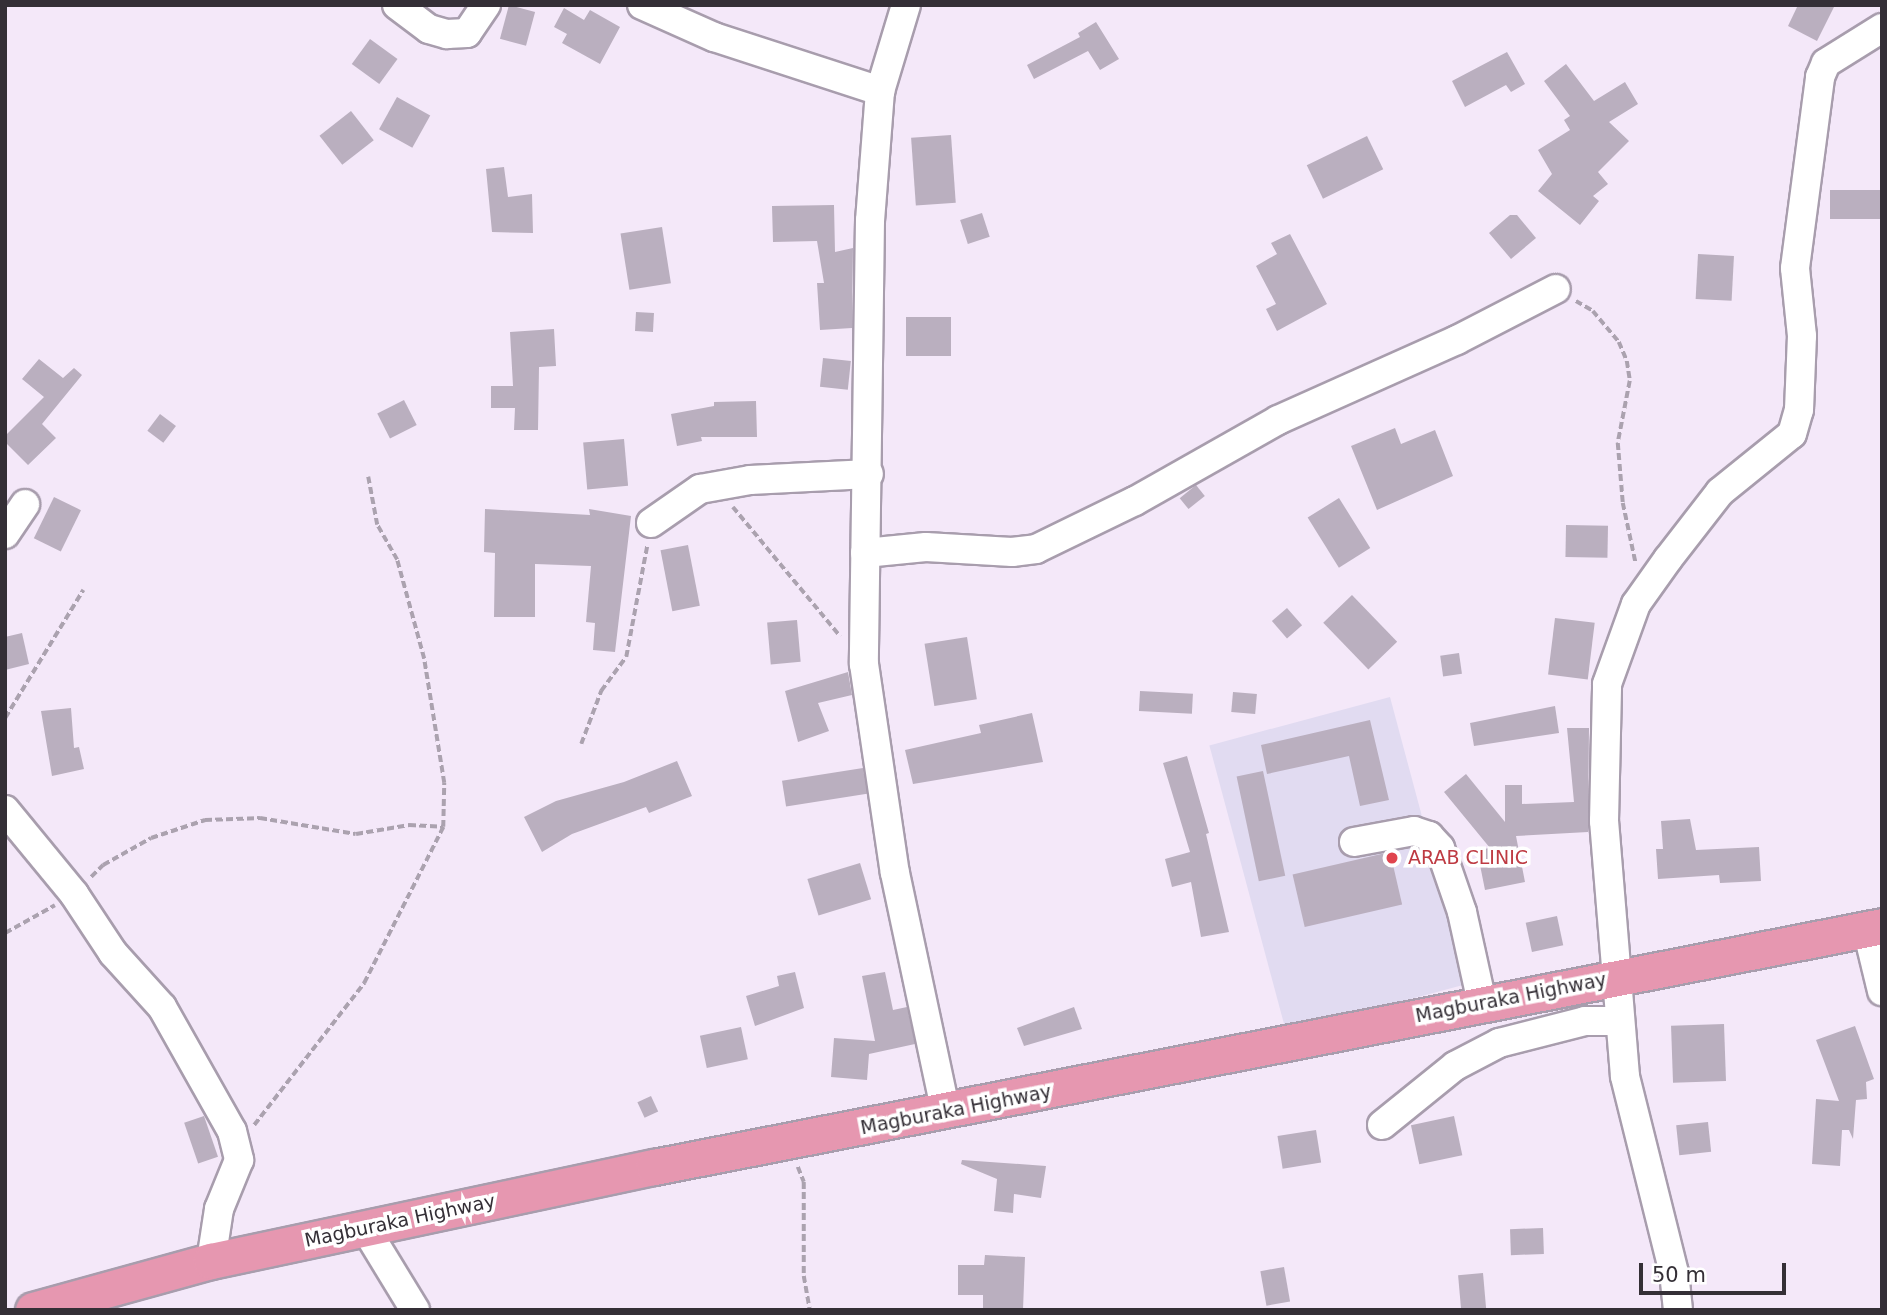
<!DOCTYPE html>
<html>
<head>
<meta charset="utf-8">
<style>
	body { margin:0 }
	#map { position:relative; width:1887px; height:1315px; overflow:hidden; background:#f4e8f9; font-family:"DejaVu Sans",sans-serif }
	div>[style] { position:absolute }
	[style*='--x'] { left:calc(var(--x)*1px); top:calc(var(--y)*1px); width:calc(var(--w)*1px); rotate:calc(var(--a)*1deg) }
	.education>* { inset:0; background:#e1dbf1; transform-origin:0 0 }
	.building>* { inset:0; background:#baafbf; transform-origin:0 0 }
	.path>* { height:3.5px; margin-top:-1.75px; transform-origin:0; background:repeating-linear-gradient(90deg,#aba2af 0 7px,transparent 0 10.5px) }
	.roads { filter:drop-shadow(2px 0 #a89dad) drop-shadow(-2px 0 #a89dad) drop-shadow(0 2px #a89dad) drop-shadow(0 -2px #a89dad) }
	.minor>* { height:28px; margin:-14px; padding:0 14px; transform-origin:14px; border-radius:14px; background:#fff }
	.major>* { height:35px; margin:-17.5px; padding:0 17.5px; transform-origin:17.5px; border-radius:17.5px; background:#e697b0 }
	.dots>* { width:19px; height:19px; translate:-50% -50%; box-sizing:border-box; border:4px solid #fff; border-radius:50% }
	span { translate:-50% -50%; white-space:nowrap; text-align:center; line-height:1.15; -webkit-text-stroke:7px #fff; paint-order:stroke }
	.health-label { font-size:19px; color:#be3a42 }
	.left { translate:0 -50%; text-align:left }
	.street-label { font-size:19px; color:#342f36 }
	.frame { position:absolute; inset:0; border:7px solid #342f36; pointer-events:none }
	.scale { position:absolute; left:1639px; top:1263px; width:147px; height:32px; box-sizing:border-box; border:4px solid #342f36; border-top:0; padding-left:9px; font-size:21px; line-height:24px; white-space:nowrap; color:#342f36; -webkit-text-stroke:5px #fff; paint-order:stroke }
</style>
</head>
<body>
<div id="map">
	<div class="education">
		<div style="left:1390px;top:697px;width:297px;height:187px;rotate:75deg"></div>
	</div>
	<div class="building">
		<div style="left:509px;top:5px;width:27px;height:35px;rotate:15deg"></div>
		<div style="clip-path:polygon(1798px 5px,1835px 5px,1817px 41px,1788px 26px)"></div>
		<div style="clip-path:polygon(564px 8px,584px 20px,590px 10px,620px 27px,600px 64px,562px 43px,567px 34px,554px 27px)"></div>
		<div style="clip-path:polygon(1096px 22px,1119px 59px,1100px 70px,1088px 51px,1034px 79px,1027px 65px,1080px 37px,1078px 33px)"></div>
		<div style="left:370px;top:39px;width:34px;height:31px;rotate:36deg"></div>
		<div style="clip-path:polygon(1507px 52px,1525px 84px,1511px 92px,1506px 85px,1465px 107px,1452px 81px)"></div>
		<div style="clip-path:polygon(1566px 64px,1594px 101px,1625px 82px,1638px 104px,1609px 122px,1629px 141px,1598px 172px,1608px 184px,1593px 196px,1599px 201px,1580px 225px,1538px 191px,1552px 174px,1538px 150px,1570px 130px,1564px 120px,1570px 116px,1544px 81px)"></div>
		<div style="left:397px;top:97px;width:38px;height:37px;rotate:29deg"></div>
		<div style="left:351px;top:111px;width:37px;height:40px;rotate:52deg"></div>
		<div style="left:951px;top:135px;width:68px;height:40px;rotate:86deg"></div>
		<div style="left:1367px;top:136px;width:37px;height:67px;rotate:64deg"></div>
		<div style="clip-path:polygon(504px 167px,508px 197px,532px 194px,533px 233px,492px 232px,486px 169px)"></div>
		<div style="left:1882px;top:190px;width:29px;height:52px;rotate:90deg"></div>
		<div style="clip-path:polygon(834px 205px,835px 252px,853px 248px,852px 328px,820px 330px,817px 283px,824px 283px,817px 241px,773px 242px,772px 206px)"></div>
		<div style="left:982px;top:213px;width:25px;height:23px;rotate:72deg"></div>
		<div style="clip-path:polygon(1510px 215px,1517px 215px,1536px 238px,1511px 259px,1489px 233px)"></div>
		<div style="left:662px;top:227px;width:57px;height:42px;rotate:81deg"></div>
		<div style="clip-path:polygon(1290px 234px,1327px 304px,1277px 331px,1266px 309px,1276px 304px,1256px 266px,1277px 254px,1271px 243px)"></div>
		<div style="left:1698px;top:254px;width:36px;height:45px;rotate:3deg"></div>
		<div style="left:636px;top:312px;width:18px;height:19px;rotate:3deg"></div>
		<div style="left:906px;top:317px;width:45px;height:39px"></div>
		<div style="clip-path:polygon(554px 329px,556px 366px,539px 367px,538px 430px,514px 430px,515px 408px,491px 408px,491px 386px,513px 386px,510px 332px)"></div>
		<div style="left:823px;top:358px;width:28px;height:29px;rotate:6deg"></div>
		<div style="clip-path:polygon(39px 359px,63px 378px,74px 368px,82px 375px,42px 424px,56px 438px,28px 465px,5px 442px,5px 436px,44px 397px,22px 379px)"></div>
		<div style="left:404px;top:400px;width:28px;height:30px;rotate:63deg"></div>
		<div style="clip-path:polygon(756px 401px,757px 437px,701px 437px,702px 441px,677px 446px,671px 414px,714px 406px,714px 402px)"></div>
		<div style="left:160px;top:414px;width:20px;height:21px;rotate:37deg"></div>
		<div style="clip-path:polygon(1395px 428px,1401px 444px,1435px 430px,1453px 476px,1377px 510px,1351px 446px)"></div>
		<div style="left:624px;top:439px;width:47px;height:41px;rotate:85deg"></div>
		<div style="left:1196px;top:485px;width:14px;height:21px;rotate:51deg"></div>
		<div style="left:54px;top:497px;width:30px;height:46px;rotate:26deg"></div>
		<div style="left:1339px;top:498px;width:59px;height:37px;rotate:58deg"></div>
		<div style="clip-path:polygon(485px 509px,590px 515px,589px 509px,631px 516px,615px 652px,593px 650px,595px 623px,586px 622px,591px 566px,535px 564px,535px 617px,494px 617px,495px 553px,484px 552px)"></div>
		<div style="left:1566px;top:525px;width:42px;height:32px;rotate:1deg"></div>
		<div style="left:688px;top:545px;width:62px;height:28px;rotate:79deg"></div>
		<div style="left:1352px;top:595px;width:65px;height:40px;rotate:46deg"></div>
		<div style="left:1287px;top:608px;width:23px;height:20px;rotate:49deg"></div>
		<div style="left:1555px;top:618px;width:40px;height:57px;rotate:7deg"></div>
		<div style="left:797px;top:620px;width:42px;height:30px;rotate:85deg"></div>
		<div style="clip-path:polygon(22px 633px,29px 664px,5px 670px,5px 637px)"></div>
		<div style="left:967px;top:637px;width:63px;height:43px;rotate:81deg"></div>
		<div style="left:1459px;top:653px;width:21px;height:19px;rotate:82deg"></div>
		<div style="clip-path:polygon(848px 672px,852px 695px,818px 703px,829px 731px,798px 742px,785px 691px)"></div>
		<div style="left:1140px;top:691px;width:53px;height:20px;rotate:3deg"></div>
		<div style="left:1233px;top:692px;width:24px;height:20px;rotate:5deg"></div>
		<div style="clip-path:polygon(1555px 706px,1559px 733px,1474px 746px,1470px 723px)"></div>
		<div style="clip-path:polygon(71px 708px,74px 748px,79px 747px,84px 769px,52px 776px,41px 711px)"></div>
		<div style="clip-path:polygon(1032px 713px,1043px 762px,913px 784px,905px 750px,981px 733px,979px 725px)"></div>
		<div style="clip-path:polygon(1370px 720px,1389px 800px,1360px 806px,1349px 756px,1267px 774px,1261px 745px)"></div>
		<div style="clip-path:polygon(1567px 728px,1589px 728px,1588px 832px,1516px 836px,1525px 882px,1485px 890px,1477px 850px,1490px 848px,1444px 792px,1466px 774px,1505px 822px,1505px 785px,1522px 785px,1522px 804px,1574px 802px)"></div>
		<div style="clip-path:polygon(1187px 756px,1209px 833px,1206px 834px,1229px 932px,1201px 937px,1191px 882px,1172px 887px,1165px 859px,1190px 852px,1163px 763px)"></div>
		<div style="clip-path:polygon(677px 761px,692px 796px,649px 813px,646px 807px,572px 834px,542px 852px,524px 817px,556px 801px,624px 782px)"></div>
		<div style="left:863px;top:768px;width:26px;height:82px;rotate:81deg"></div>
		<div style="left:1263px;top:771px;width:107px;height:27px;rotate:78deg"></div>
		<div style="clip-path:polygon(1690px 819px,1696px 850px,1759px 847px,1761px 881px,1720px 883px,1719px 875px,1658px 879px,1656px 849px,1663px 849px,1661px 821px)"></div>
		<div style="left:1390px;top:852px;width:54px;height:100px;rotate:77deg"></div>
		<div style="left:860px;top:863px;width:38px;height:55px;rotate:73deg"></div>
		<div style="left:1557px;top:916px;width:30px;height:32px;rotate:78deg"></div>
		<div style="clip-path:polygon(795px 972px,804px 1008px,755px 1026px,746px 996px,779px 986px,777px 976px)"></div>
		<div style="clip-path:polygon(885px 972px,893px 1010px,907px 1007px,915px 1044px,869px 1054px,867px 1080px,831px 1077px,834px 1038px,875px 1041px,862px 976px)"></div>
		<div style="clip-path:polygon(1074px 1007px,1082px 1029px,1024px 1046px,1017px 1028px)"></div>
		<div style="left:1724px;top:1024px;width:57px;height:53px;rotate:88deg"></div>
		<div style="clip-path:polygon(1855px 1026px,1874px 1079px,1866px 1082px,1867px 1099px,1856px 1100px,1853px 1139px,1849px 1130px,1842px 1130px,1840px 1166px,1812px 1164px,1816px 1099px,1839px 1101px,1816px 1040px)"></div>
		<div style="left:741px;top:1027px;width:33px;height:42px;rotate:78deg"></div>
		<div style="left:651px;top:1096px;width:17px;height:15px;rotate:65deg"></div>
		<div style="left:204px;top:1116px;width:43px;height:21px;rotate:71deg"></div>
		<div style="left:1454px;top:1116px;width:40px;height:44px;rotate:78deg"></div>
		<div style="left:1708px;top:1122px;width:30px;height:32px;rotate:84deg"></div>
		<div style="left:1316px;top:1130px;width:33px;height:39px;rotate:81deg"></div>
		<div style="clip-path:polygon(962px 1160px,1046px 1166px,1041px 1198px,1014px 1194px,1013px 1213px,994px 1211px,997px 1179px,961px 1164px)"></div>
		<div style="left:1543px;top:1228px;width:26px;height:33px;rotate:88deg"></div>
		<div style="clip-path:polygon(985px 1255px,1025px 1257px,1023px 1310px,983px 1310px,983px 1295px,958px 1295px,958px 1265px,984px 1265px)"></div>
		<div style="left:1284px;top:1267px;width:35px;height:24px;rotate:80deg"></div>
		<div style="left:1483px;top:1273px;width:37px;height:25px;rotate:85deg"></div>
	</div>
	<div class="path">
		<div style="--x:1576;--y:301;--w:20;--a:30"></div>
		<div style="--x:1593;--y:311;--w:40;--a:50"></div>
		<div style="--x:1619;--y:342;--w:21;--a:67"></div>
		<div style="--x:1627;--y:361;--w:20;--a:81"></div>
		<div style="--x:1630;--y:381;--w:63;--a:101"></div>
		<div style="--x:1618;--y:443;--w:60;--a:85.2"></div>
		<div style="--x:1623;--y:503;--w:62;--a:78"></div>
		<div style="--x:733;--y:507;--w:168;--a:50.3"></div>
		<div style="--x:5;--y:718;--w:150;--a:-58.6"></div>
		<div style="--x:581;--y:744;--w:57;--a:-69.3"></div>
		<div style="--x:601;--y:691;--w:42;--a:-53.7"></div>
		<div style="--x:626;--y:657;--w:113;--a:-79.3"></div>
		<div style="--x:91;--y:877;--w:17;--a:-45"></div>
		<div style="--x:103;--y:865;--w:55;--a:-29.4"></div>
		<div style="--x:151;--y:838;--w:57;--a:-18.4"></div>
		<div style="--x:205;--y:820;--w:55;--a:-2.1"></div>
		<div style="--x:260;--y:818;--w:97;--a:9.5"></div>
		<div style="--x:356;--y:834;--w:54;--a:-9.6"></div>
		<div style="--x:409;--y:825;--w:34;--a:3"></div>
		<div style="--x:5;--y:933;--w:57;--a:-29.2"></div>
		<div style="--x:254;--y:1125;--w:180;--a:-52.2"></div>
		<div style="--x:364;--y:983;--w:175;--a:-63.1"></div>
		<div style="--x:443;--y:827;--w:44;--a:-88.7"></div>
		<div style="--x:444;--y:783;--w:126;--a:-99.2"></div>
		<div style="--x:424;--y:659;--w:103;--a:-105.3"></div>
		<div style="--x:397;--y:560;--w:40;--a:-119.7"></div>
		<div style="--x:377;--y:525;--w:49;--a:-100.6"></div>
		<div style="--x:798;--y:1167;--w:16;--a:68"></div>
		<div style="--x:804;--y:1182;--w:94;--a:90"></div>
		<div style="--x:804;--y:1276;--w:35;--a:80"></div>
	</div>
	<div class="roads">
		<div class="minor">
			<div style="--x:397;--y:5;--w:40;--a:37"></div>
			<div style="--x:429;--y:29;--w:19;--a:16"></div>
			<div style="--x:447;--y:34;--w:20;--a:-3"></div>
			<div style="--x:467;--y:33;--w:34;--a:-56"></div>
			<div style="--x:642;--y:5;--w:79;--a:24"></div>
			<div style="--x:714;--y:37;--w:175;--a:18"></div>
			<div style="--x:906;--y:5;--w:90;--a:106.8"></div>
			<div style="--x:880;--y:91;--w:129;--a:94.4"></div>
			<div style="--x:870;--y:220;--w:444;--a:90.8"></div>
			<div style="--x:864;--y:664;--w:211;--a:81.6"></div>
			<div style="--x:895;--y:873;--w:244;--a:78"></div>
			<div style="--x:651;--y:523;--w:60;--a:-34.8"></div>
			<div style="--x:700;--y:489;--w:51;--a:-10.2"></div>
			<div style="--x:750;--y:480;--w:119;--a:-2.9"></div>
			<div style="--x:5;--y:534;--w:36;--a:-56"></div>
			<div style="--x:865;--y:553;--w:61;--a:-5.6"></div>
			<div style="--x:926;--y:547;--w:86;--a:3.3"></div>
			<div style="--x:1012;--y:552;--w:24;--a:-7"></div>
			<div style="--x:1036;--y:549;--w:110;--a:-25.9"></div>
			<div style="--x:1135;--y:501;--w:164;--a:-29.5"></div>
			<div style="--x:1278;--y:420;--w:196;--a:-24.1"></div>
			<div style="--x:1457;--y:340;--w:111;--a:-27.3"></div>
			<div style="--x:5;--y:810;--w:109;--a:50.6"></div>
			<div style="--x:74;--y:894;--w:71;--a:56.5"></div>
			<div style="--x:113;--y:953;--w:73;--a:47.8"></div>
			<div style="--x:162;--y:1007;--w:142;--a:60.6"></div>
			<div style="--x:232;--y:1131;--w:30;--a:76"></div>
			<div style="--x:239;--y:1160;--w:53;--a:112.2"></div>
			<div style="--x:219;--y:1209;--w:53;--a:98.7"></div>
			<div style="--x:1354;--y:842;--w:61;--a:-10.4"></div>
			<div style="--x:1414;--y:831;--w:16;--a:18"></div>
			<div style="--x:1429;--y:836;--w:16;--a:47"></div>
			<div style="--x:1440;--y:848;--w:68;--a:71"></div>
			<div style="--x:1462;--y:912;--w:93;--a:77.6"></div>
			<div style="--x:1867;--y:929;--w:64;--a:76.4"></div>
			<div style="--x:1382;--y:1125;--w:94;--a:-38.9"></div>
			<div style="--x:1455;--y:1066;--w:50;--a:-27.6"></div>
			<div style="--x:1499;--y:1043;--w:89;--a:-14.3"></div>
			<div style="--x:1585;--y:1021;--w:34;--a:0"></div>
			<div style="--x:365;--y:1228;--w:96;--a:58.6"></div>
			<div style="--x:1678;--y:1310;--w:37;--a:-96"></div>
			<div style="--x:1674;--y:1273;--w:203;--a:-104"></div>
			<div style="--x:1625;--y:1076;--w:256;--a:-94.7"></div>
			<div style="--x:1604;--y:821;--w:137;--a:-88.7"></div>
			<div style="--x:1607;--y:684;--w:85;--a:-70.1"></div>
			<div style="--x:1636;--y:604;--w:55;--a:-54.6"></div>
			<div style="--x:1668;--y:559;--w:85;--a:-52.2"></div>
			<div style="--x:1720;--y:492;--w:92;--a:-38.9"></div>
			<div style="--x:1792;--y:434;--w:25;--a:-74"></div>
			<div style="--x:1799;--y:410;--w:74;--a:-87.7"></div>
			<div style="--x:1802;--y:336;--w:68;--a:-95.9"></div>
			<div style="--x:1795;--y:268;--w:193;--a:-82.5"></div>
			<div style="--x:1820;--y:77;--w:15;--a:-67"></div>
			<div style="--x:1826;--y:63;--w:66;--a:-32"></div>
		</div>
		<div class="major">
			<div style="--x:33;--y:1310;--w:185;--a:-15.4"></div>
			<div style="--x:211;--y:1261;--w:453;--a:-12"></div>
			<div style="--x:654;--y:1167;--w:1251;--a:-11.1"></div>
		</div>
	</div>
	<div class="dots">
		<div style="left:1392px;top:858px;background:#e0444e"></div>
	</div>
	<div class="health-label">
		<span class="left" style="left:1408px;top:858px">ARAB CLINIC</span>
	</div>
	<div class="street-label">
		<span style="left:1511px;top:998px;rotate:-11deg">Magburaka Highway</span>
		<span style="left:956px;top:1110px;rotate:-11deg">Magburaka Highway</span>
		<span style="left:400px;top:1221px;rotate:-12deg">Magburaka Highway</span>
	</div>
	<div class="frame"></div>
	<div class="scale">50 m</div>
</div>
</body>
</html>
